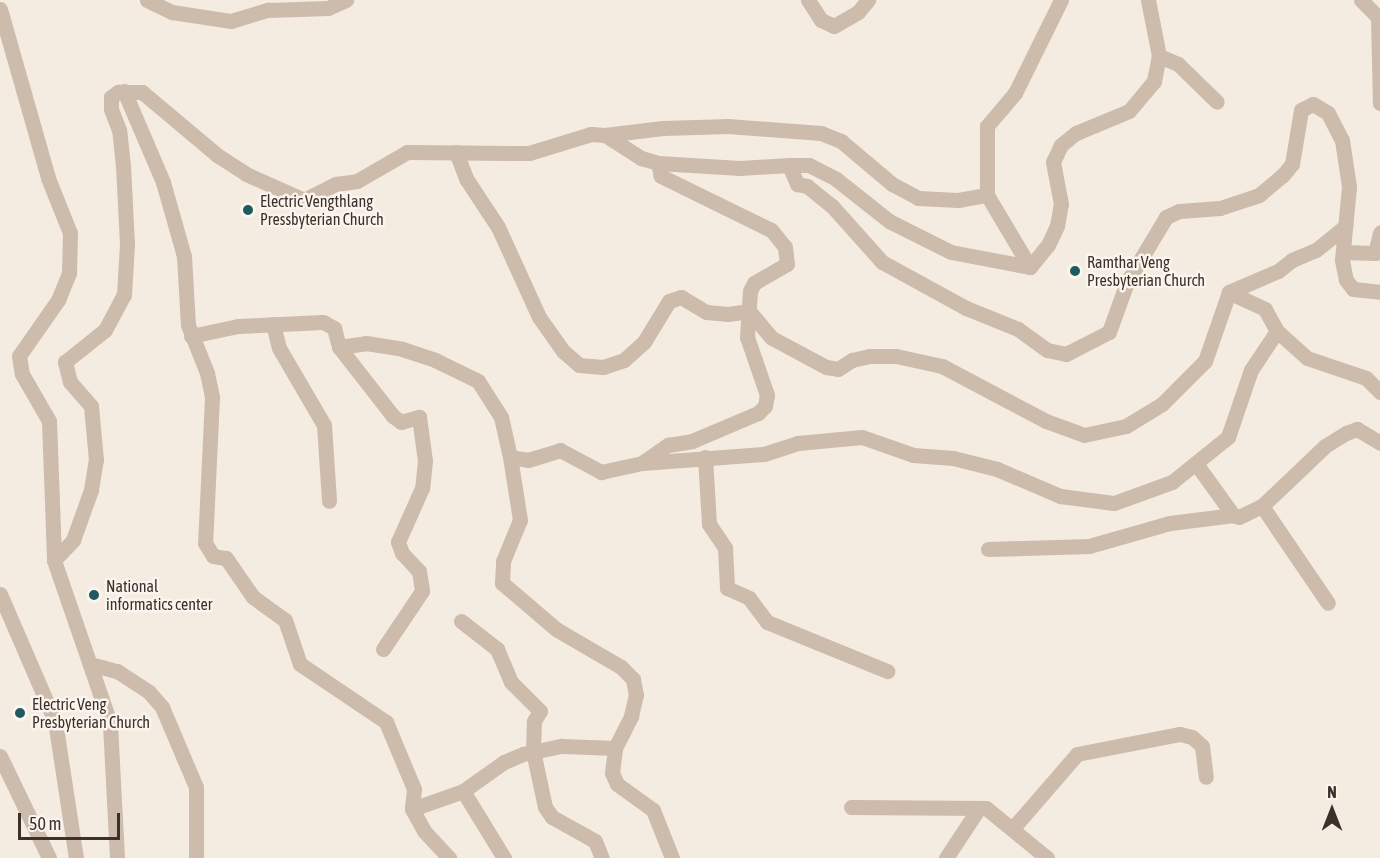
<!DOCTYPE html>
<html>
<head>
<meta charset="utf-8">
<style>
	body { margin:0 }
	#map { position:relative; width:1380px; height:858px; overflow:hidden; background:#f4ebe1; font-family:"Asap Condensed",sans-serif }
	div>[style] { position:absolute }
	[style*='--x'] { left:calc(var(--x)*1px); top:calc(var(--y)*1px); width:calc(var(--w)*1px); rotate:calc(var(--a)*1deg) }
	.minor>* { height:15px; margin:-7.5px; padding:0 7.5px; transform-origin:7.5px; border-radius:7.5px; background:#cdbbac }
	.dots>* { width:16px; height:16px; translate:-50% -50%; box-sizing:border-box; border:3px solid #fbf5ee; border-radius:50% }
	span { translate:-50% -50%; white-space:nowrap; text-align:center; line-height:1.15; -webkit-text-stroke:5px #fbf5ee; paint-order:stroke }
	.poi-label { font-size:16px; color:#3b302b }
	.left { translate:0 -50%; text-align:left }
	.north { position:absolute; left:1302px; top:780px; width:60px; height:60px; -webkit-text-stroke:4px #fbf5ee; paint-order:stroke; rotate:0deg; font-size:16px; font-weight:700; line-height:24px; text-align:center; color:#3b302b }
	.north::after { content:''; display:block; margin:auto; width:21px; height:27px; background:#3b302b; clip-path:polygon(50% 0,100% 100%,50% 72%,0 100%) }
	.scale { position:absolute; left:18px; top:813px; width:102px; height:27px; box-sizing:border-box; border:3px solid #3b302b; border-top:0; padding-left:8px; font-size:18px; line-height:21px; white-space:nowrap; color:#3b302b; -webkit-text-stroke:4px #fbf5ee; paint-order:stroke }
</style>
</head>
<body>
<div id="map">
	<div class="minor">
		<div style="--x:147;--y:0;--w:28;--a:26"></div>
		<div style="--x:172;--y:12;--w:60;--a:8.7"></div>
		<div style="--x:231;--y:21;--w:39;--a:-17"></div>
		<div style="--x:268;--y:10;--w:60;--a:-1.9"></div>
		<div style="--x:328;--y:8;--w:20;--a:-24"></div>
		<div style="--x:808;--y:0;--w:24;--a:57"></div>
		<div style="--x:821;--y:20;--w:14;--a:25"></div>
		<div style="--x:834;--y:26;--w:28;--a:-30"></div>
		<div style="--x:858;--y:12;--w:16;--a:-50"></div>
		<div style="--x:1361;--y:0;--w:24;--a:45"></div>
		<div style="--x:1378;--y:17;--w:86;--a:88.7"></div>
		<div style="--x:0;--y:9;--w:176;--a:74.1"></div>
		<div style="--x:48;--y:178;--w:59;--a:68.2"></div>
		<div style="--x:70;--y:233;--w:40;--a:91.4"></div>
		<div style="--x:69;--y:273;--w:29;--a:112"></div>
		<div style="--x:58;--y:300;--w:68;--a:124.9"></div>
		<div style="--x:19;--y:356;--w:18;--a:81"></div>
		<div style="--x:22;--y:374;--w:54;--a:60.1"></div>
		<div style="--x:49;--y:421;--w:139;--a:87.9"></div>
		<div style="--x:1159;--y:56;--w:21;--a:23"></div>
		<div style="--x:1178;--y:64;--w:54;--a:44.3"></div>
		<div style="--x:124;--y:91;--w:99;--a:66.8"></div>
		<div style="--x:163;--y:182;--w:77;--a:74.2"></div>
		<div style="--x:184;--y:256;--w:69;--a:86.7"></div>
		<div style="--x:188;--y:325;--w:52;--a:68.4"></div>
		<div style="--x:207;--y:373;--w:25;--a:78"></div>
		<div style="--x:212;--y:397;--w:146;--a:92.7"></div>
		<div style="--x:205;--y:543;--w:15;--a:58"></div>
		<div style="--x:213;--y:556;--w:13;--a:9"></div>
		<div style="--x:226;--y:558;--w:47;--a:55.3"></div>
		<div style="--x:253;--y:597;--w:39;--a:36"></div>
		<div style="--x:285;--y:620;--w:46;--a:71.2"></div>
		<div style="--x:300;--y:664;--w:104;--a:34"></div>
		<div style="--x:386;--y:722;--w:73;--a:67.3"></div>
		<div style="--x:414;--y:789;--w:20;--a:96"></div>
		<div style="--x:412;--y:809;--w:25;--a:61"></div>
		<div style="--x:424;--y:831;--w:37;--a:47"></div>
		<div style="--x:605;--y:135;--w:58;--a:-6.9"></div>
		<div style="--x:663;--y:128;--w:65;--a:-1.8"></div>
		<div style="--x:728;--y:126;--w:93;--a:4.3"></div>
		<div style="--x:821;--y:133;--w:22;--a:22"></div>
		<div style="--x:841;--y:141;--w:67;--a:40.1"></div>
		<div style="--x:892;--y:184;--w:30;--a:28"></div>
		<div style="--x:918;--y:198;--w:40;--a:2.9"></div>
		<div style="--x:958;--y:200;--w:29;--a:-10"></div>
		<div style="--x:987;--y:195;--w:69;--a:-90"></div>
		<div style="--x:987;--y:126;--w:43;--a:-49.7"></div>
		<div style="--x:1015;--y:93;--w:104;--a:-63.7"></div>
		<div style="--x:456;--y:152;--w:30;--a:69"></div>
		<div style="--x:467;--y:180;--w:56;--a:56.6"></div>
		<div style="--x:498;--y:227;--w:99;--a:65.5"></div>
		<div style="--x:539;--y:317;--w:42;--a:54.8"></div>
		<div style="--x:563;--y:351;--w:21;--a:41"></div>
		<div style="--x:579;--y:365;--w:24;--a:5"></div>
		<div style="--x:603;--y:367;--w:22;--a:-18"></div>
		<div style="--x:624;--y:360;--w:27;--a:-42"></div>
		<div style="--x:644;--y:342;--w:48;--a:-58.6"></div>
		<div style="--x:669;--y:301;--w:13;--a:-18"></div>
		<div style="--x:681;--y:297;--w:29;--a:31"></div>
		<div style="--x:706;--y:312;--w:22;--a:5"></div>
		<div style="--x:728;--y:314;--w:21;--a:-8"></div>
		<div style="--x:749;--y:311;--w:35;--a:50"></div>
		<div style="--x:772;--y:338;--w:61;--a:28.2"></div>
		<div style="--x:826;--y:367;--w:12;--a:9"></div>
		<div style="--x:838;--y:369;--w:17;--a:-33"></div>
		<div style="--x:852;--y:360;--w:18;--a:-13"></div>
		<div style="--x:870;--y:356;--w:26;--a:0"></div>
		<div style="--x:896;--y:356;--w:47;--a:12.3"></div>
		<div style="--x:942;--y:366;--w:118;--a:27.9"></div>
		<div style="--x:1046;--y:421;--w:40;--a:20.2"></div>
		<div style="--x:1084;--y:435;--w:43;--a:-12.1"></div>
		<div style="--x:1126;--y:426;--w:42;--a:-31.4"></div>
		<div style="--x:1162;--y:404;--w:61;--a:-45"></div>
		<div style="--x:1205;--y:361;--w:73;--a:-70.8"></div>
		<div style="--x:1229;--y:292;--w:53;--a:-23.2"></div>
		<div style="--x:1278;--y:271;--w:18;--a:-38"></div>
		<div style="--x:1292;--y:260;--w:26;--a:-23"></div>
		<div style="--x:1316;--y:250;--w:38;--a:-39"></div>
		<div style="--x:789;--y:165;--w:20;--a:0"></div>
		<div style="--x:809;--y:165;--w:30;--a:27"></div>
		<div style="--x:836;--y:179;--w:68;--a:38.4"></div>
		<div style="--x:889;--y:221;--w:69;--a:26.6"></div>
		<div style="--x:951;--y:252;--w:80;--a:10.8"></div>
		<div style="--x:1030;--y:267;--w:28;--a:-51"></div>
		<div style="--x:1048;--y:245;--w:21;--a:-65"></div>
		<div style="--x:1057;--y:226;--w:22;--a:-80"></div>
		<div style="--x:1061;--y:204;--w:43;--a:-100.8"></div>
		<div style="--x:1053;--y:162;--w:19;--a:-65"></div>
		<div style="--x:1061;--y:145;--w:19;--a:-39"></div>
		<div style="--x:1076;--y:133;--w:57;--a:-22.5"></div>
		<div style="--x:1129;--y:111;--w:39;--a:-50"></div>
		<div style="--x:1154;--y:81;--w:25;--a:-79"></div>
		<div style="--x:1159;--y:56;--w:57;--a:-101.1"></div>
		<div style="--x:987;--y:195;--w:84;--a:59.2"></div>
		<div style="--x:1343;--y:252;--w:32;--a:2"></div>
		<div style="--x:1375;--y:253;--w:21;--a:-76"></div>
		<div style="--x:273;--y:324;--w:25;--a:76"></div>
		<div style="--x:279;--y:348;--w:89;--a:59.7"></div>
		<div style="--x:324;--y:425;--w:76;--a:86.2"></div>
		<div style="--x:1277;--y:331;--w:40;--a:42"></div>
		<div style="--x:1307;--y:358;--w:62;--a:18.7"></div>
		<div style="--x:1366;--y:378;--w:20;--a:45"></div>
		<div style="--x:191;--y:336;--w:48;--a:-12"></div>
		<div style="--x:238;--y:326;--w:85;--a:-2.7"></div>
		<div style="--x:323;--y:322;--w:13;--a:29"></div>
		<div style="--x:334;--y:328;--w:20;--a:75"></div>
		<div style="--x:339;--y:347;--w:27;--a:-8"></div>
		<div style="--x:366;--y:343;--w:36;--a:9"></div>
		<div style="--x:402;--y:349;--w:35;--a:18"></div>
		<div style="--x:435;--y:360;--w:48;--a:26"></div>
		<div style="--x:478;--y:381;--w:43;--a:57.4"></div>
		<div style="--x:501;--y:417;--w:41;--a:77.3"></div>
		<div style="--x:339;--y:347;--w:88;--a:52"></div>
		<div style="--x:393;--y:416;--w:10;--a:37"></div>
		<div style="--x:401;--y:422;--w:19;--a:-16"></div>
		<div style="--x:419;--y:417;--w:44;--a:82.2"></div>
		<div style="--x:425;--y:461;--w:27;--a:96"></div>
		<div style="--x:422;--y:488;--w:59;--a:114"></div>
		<div style="--x:398;--y:542;--w:12;--a:70"></div>
		<div style="--x:402;--y:553;--w:25;--a:47"></div>
		<div style="--x:419;--y:571;--w:20;--a:81"></div>
		<div style="--x:422;--y:591;--w:70;--a:123.9"></div>
		<div style="--x:705;--y:457;--w:67;--a:86.6"></div>
		<div style="--x:709;--y:524;--w:29;--a:56"></div>
		<div style="--x:725;--y:548;--w:40;--a:87.1"></div>
		<div style="--x:727;--y:588;--w:24;--a:24"></div>
		<div style="--x:749;--y:598;--w:30;--a:53"></div>
		<div style="--x:767;--y:622;--w:130;--a:22.2"></div>
		<div style="--x:642;--y:463;--w:32;--a:-35"></div>
		<div style="--x:668;--y:445;--w:24;--a:-9"></div>
		<div style="--x:692;--y:441;--w:72;--a:-23"></div>
		<div style="--x:758;--y:413;--w:10;--a:-45"></div>
		<div style="--x:765;--y:406;--w:11;--a:-80"></div>
		<div style="--x:767;--y:395;--w:61;--a:-109"></div>
		<div style="--x:747;--y:337;--w:46;--a:-86.3"></div>
		<div style="--x:750;--y:291;--w:9;--a:-63"></div>
		<div style="--x:754;--y:283;--w:38;--a:-30"></div>
		<div style="--x:787;--y:264;--w:17;--a:-97"></div>
		<div style="--x:785;--y:247;--w:22;--a:-129"></div>
		<div style="--x:771;--y:230;--w:123;--a:-153.9"></div>
		<div style="--x:661;--y:176;--w:13;--a:-103"></div>
		<div style="--x:1197;--y:465;--w:62;--a:54.2"></div>
		<div style="--x:1233;--y:515;--w:6;--a:18"></div>
		<div style="--x:1239;--y:517;--w:25;--a:-26"></div>
		<div style="--x:1262;--y:506;--w:87;--a:-43.6"></div>
		<div style="--x:1325;--y:446;--w:25;--a:-32"></div>
		<div style="--x:1346;--y:433;--w:12;--a:-20"></div>
		<div style="--x:1357;--y:429;--w:27;--a:31"></div>
		<div style="--x:1262;--y:506;--w:117;--a:55.8"></div>
		<div style="--x:988;--y:549;--w:101;--a:-1.7"></div>
		<div style="--x:1089;--y:546;--w:84;--a:-15.9"></div>
		<div style="--x:1170;--y:523;--w:64;--a:-7.2"></div>
		<div style="--x:0;--y:594;--w:138;--a:66.6"></div>
		<div style="--x:55;--y:721;--w:139;--a:81.3"></div>
		<div style="--x:461;--y:621;--w:46;--a:37.9"></div>
		<div style="--x:497;--y:649;--w:36;--a:67"></div>
		<div style="--x:511;--y:682;--w:41;--a:45"></div>
		<div style="--x:540;--y:711;--w:12;--a:121"></div>
		<div style="--x:534;--y:721;--w:30;--a:92"></div>
		<div style="--x:533;--y:751;--w:57;--a:77.9"></div>
		<div style="--x:545;--y:807;--w:12;--a:55"></div>
		<div style="--x:552;--y:817;--w:49;--a:29.2"></div>
		<div style="--x:595;--y:841;--w:18;--a:68"></div>
		<div style="--x:90;--y:664;--w:28;--a:15"></div>
		<div style="--x:117;--y:671;--w:38;--a:33"></div>
		<div style="--x:149;--y:692;--w:20;--a:49"></div>
		<div style="--x:162;--y:707;--w:87;--a:67"></div>
		<div style="--x:196;--y:787;--w:71;--a:90"></div>
		<div style="--x:0;--y:756;--w:113;--a:64.3"></div>
		<div style="--x:463;--y:791;--w:79;--a:58.5"></div>
		<div style="--x:851;--y:807;--w:135;--a:0.4"></div>
		<div style="--x:986;--y:808;--w:79;--a:39.3"></div>
		<div style="--x:412;--y:809;--w:54;--a:-19.4"></div>
		<div style="--x:463;--y:791;--w:50;--a:-35.3"></div>
		<div style="--x:504;--y:762;--w:21;--a:-23"></div>
		<div style="--x:523;--y:754;--w:40;--a:-12"></div>
		<div style="--x:562;--y:746;--w:53;--a:2.2"></div>
		<div style="--x:1013;--y:828;--w:98;--a:-49.1"></div>
		<div style="--x:1077;--y:754;--w:105;--a:-11"></div>
		<div style="--x:1180;--y:734;--w:12;--a:14"></div>
		<div style="--x:1192;--y:737;--w:13;--a:42"></div>
		<div style="--x:1202;--y:746;--w:31;--a:83"></div>
		<div style="--x:117;--y:858;--w:135;--a:-93"></div>
		<div style="--x:110;--y:723;--w:172;--a:-109"></div>
		<div style="--x:54;--y:560;--w:28;--a:-46"></div>
		<div style="--x:73;--y:540;--w:53;--a:-70.2"></div>
		<div style="--x:91;--y:490;--w:30;--a:-81"></div>
		<div style="--x:96;--y:460;--w:54;--a:-95.3"></div>
		<div style="--x:91;--y:406;--w:32;--a:-131"></div>
		<div style="--x:70;--y:382;--w:21;--a:-104"></div>
		<div style="--x:65;--y:362;--w:51;--a:-38.7"></div>
		<div style="--x:105;--y:330;--w:40;--a:-62"></div>
		<div style="--x:124;--y:295;--w:51;--a:-86.6"></div>
		<div style="--x:127;--y:244;--w:78;--a:-92.9"></div>
		<div style="--x:123;--y:166;--w:36;--a:-96"></div>
		<div style="--x:119;--y:130;--w:22;--a:-111"></div>
		<div style="--x:111;--y:109;--w:12;--a:-90"></div>
		<div style="--x:111;--y:97;--w:9;--a:-36"></div>
		<div style="--x:118;--y:92;--w:24;--a:0"></div>
		<div style="--x:142;--y:92;--w:98;--a:40"></div>
		<div style="--x:217;--y:155;--w:35;--a:33"></div>
		<div style="--x:246;--y:174;--w:64;--a:24.1"></div>
		<div style="--x:304;--y:200;--w:36;--a:-27"></div>
		<div style="--x:336;--y:184;--w:21;--a:-8"></div>
		<div style="--x:357;--y:181;--w:58;--a:-30.1"></div>
		<div style="--x:407;--y:152;--w:122;--a:0.5"></div>
		<div style="--x:529;--y:153;--w:65;--a:-17"></div>
		<div style="--x:591;--y:134;--w:14;--a:4"></div>
		<div style="--x:605;--y:135;--w:43;--a:32.6"></div>
		<div style="--x:641;--y:158;--w:18;--a:16"></div>
		<div style="--x:658;--y:163;--w:82;--a:3.5"></div>
		<div style="--x:740;--y:168;--w:49;--a:-3.5"></div>
		<div style="--x:789;--y:165;--w:21;--a:67"></div>
		<div style="--x:797;--y:184;--w:10;--a:11"></div>
		<div style="--x:807;--y:186;--w:32;--a:39"></div>
		<div style="--x:832;--y:206;--w:75;--a:48.2"></div>
		<div style="--x:882;--y:262;--w:96;--a:28.7"></div>
		<div style="--x:966;--y:308;--w:56;--a:22"></div>
		<div style="--x:1018;--y:329;--w:36;--a:36"></div>
		<div style="--x:1047;--y:350;--w:19;--a:12"></div>
		<div style="--x:1066;--y:354;--w:48;--a:-27.1"></div>
		<div style="--x:1109;--y:332;--w:53;--a:-70.2"></div>
		<div style="--x:1127;--y:282;--w:76;--a:-59"></div>
		<div style="--x:1166;--y:217;--w:14;--a:-25"></div>
		<div style="--x:1179;--y:211;--w:41;--a:-4.2"></div>
		<div style="--x:1220;--y:208;--w:41;--a:-18.4"></div>
		<div style="--x:1259;--y:195;--w:31;--a:-40"></div>
		<div style="--x:1283;--y:175;--w:14;--a:-51"></div>
		<div style="--x:1292;--y:164;--w:55;--a:-80.5"></div>
		<div style="--x:1301;--y:110;--w:13;--a:-27"></div>
		<div style="--x:1313;--y:104;--w:17;--a:31"></div>
		<div style="--x:1328;--y:113;--w:30;--a:63"></div>
		<div style="--x:1342;--y:140;--w:48;--a:81.5"></div>
		<div style="--x:1349;--y:187;--w:73;--a:95.5"></div>
		<div style="--x:1342;--y:260;--w:20;--a:79"></div>
		<div style="--x:1346;--y:280;--w:11;--a:52"></div>
		<div style="--x:1353;--y:289;--w:27;--a:6"></div>
		<div style="--x:672;--y:858;--w:52;--a:-111.6"></div>
		<div style="--x:653;--y:810;--w:44;--a:-144.2"></div>
		<div style="--x:617;--y:784;--w:12;--a:-114"></div>
		<div style="--x:612;--y:773;--w:25;--a:-83"></div>
		<div style="--x:615;--y:748;--w:36;--a:-63"></div>
		<div style="--x:631;--y:716;--w:22;--a:-77"></div>
		<div style="--x:636;--y:695;--w:16;--a:-101"></div>
		<div style="--x:633;--y:679;--w:17;--a:-135"></div>
		<div style="--x:621;--y:667;--w:75;--a:-149.7"></div>
		<div style="--x:556;--y:629;--w:71;--a:-139.6"></div>
		<div style="--x:502;--y:583;--w:22;--a:-87"></div>
		<div style="--x:503;--y:561;--w:44;--a:-67.5"></div>
		<div style="--x:520;--y:520;--w:64;--a:-99"></div>
		<div style="--x:510;--y:457;--w:18;--a:9"></div>
		<div style="--x:528;--y:460;--w:34;--a:-17"></div>
		<div style="--x:560;--y:450;--w:47;--a:28.2"></div>
		<div style="--x:601;--y:472;--w:42;--a:-12.4"></div>
		<div style="--x:642;--y:463;--w:122;--a:-4.2"></div>
		<div style="--x:764;--y:454;--w:36;--a:-18"></div>
		<div style="--x:798;--y:443;--w:64;--a:-5.4"></div>
		<div style="--x:862;--y:437;--w:54;--a:19.4"></div>
		<div style="--x:913;--y:455;--w:40;--a:4.3"></div>
		<div style="--x:953;--y:458;--w:45;--a:14"></div>
		<div style="--x:997;--y:469;--w:69;--a:23.2"></div>
		<div style="--x:1060;--y:496;--w:54;--a:7.4"></div>
		<div style="--x:1114;--y:503;--w:62;--a:-19.9"></div>
		<div style="--x:1172;--y:482;--w:72;--a:-38.8"></div>
		<div style="--x:1228;--y:437;--w:71;--a:-71.1"></div>
		<div style="--x:1251;--y:370;--w:47;--a:-56.3"></div>
		<div style="--x:1277;--y:331;--w:25;--a:-119"></div>
		<div style="--x:1265;--y:309;--w:40;--a:-155"></div>
		<div style="--x:946;--y:858;--w:60;--a:-56.6"></div>
	</div>
	<div class="dots">
		<div style="left:248px;top:210px;background:#1f5a5e"></div>
		<div style="left:1075px;top:271px;background:#1f5a5e"></div>
		<div style="left:94px;top:595px;background:#1f5a5e"></div>
		<div style="left:20px;top:713px;background:#1f5a5e"></div>
	</div>
	<div class="poi-label">
		<span class="left" style="left:260px;top:210px">Electric Vengthlang<br>Pressbyterian Church</span>
		<span class="left" style="left:1087px;top:271px">Ramthar Veng<br>Presbyterian Church</span>
		<span class="left" style="left:106px;top:595px">National<br>informatics center</span>
		<span class="left" style="left:32px;top:713px">Electric Veng<br>Presbyterian Church</span>
	</div>
	<div class="north">N</div>
	<div class="scale">50 m</div>
</div>
</body>
</html>
